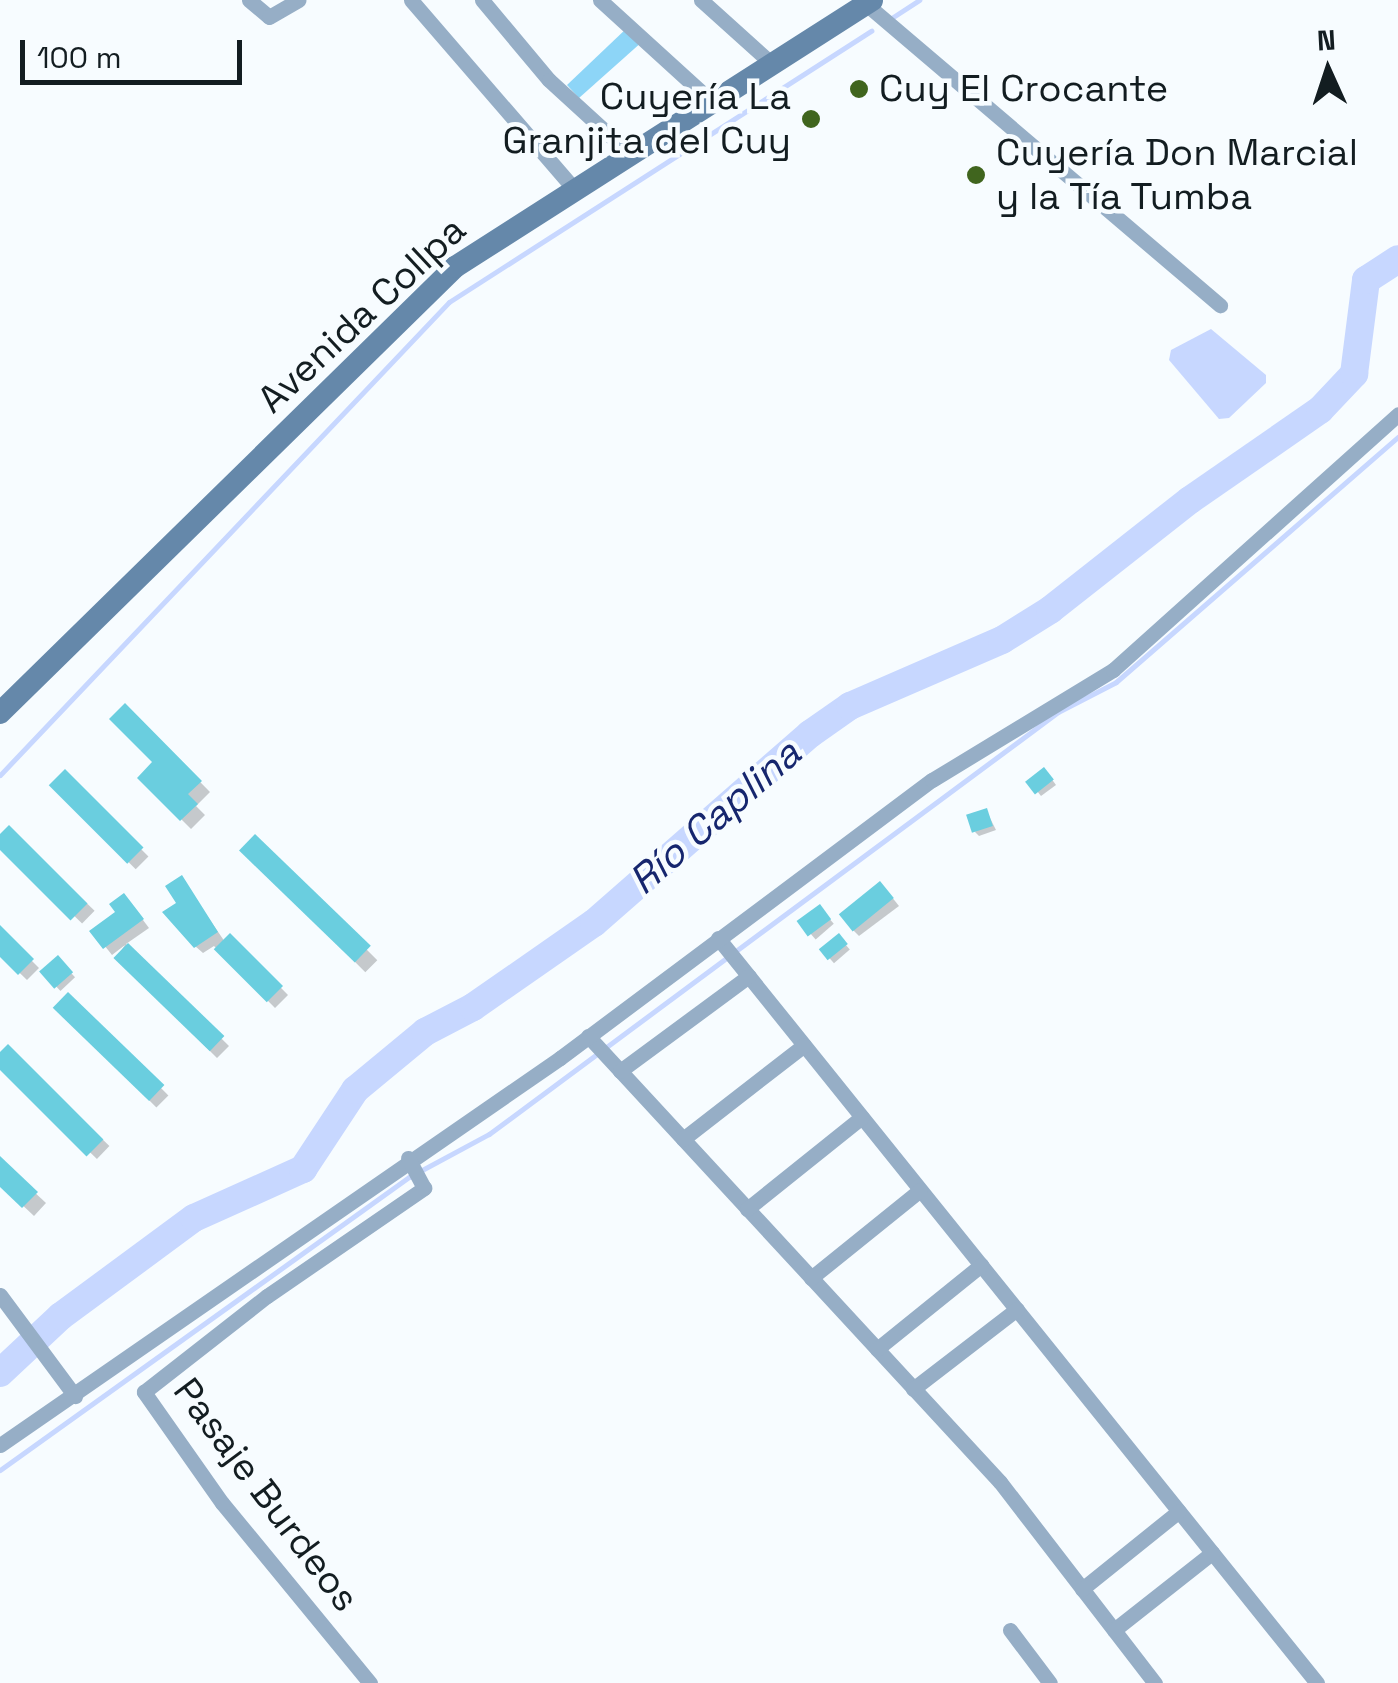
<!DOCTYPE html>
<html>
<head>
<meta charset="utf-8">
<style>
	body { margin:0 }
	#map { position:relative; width:1398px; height:1683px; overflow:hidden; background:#f7fcff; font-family:"Space Grotesk",sans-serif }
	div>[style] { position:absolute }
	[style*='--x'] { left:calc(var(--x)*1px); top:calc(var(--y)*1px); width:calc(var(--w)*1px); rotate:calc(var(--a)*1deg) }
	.green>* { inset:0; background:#8dd5f7 }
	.water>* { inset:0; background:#c7d7ff }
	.shadow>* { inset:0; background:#0003; transform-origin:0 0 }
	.stream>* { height:5px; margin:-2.5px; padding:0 2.5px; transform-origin:2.5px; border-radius:2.5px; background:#c7d7ff }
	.river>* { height:28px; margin:-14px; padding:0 14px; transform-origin:14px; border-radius:14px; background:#c7d7ff }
	.building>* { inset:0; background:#6acedf; transform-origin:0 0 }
	.street>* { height:15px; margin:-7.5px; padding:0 7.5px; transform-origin:7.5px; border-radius:7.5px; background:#96aec6 }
	.secondary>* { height:22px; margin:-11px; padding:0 11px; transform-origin:11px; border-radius:11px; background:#6588aa }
	.dots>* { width:28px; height:28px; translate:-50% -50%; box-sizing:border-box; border:5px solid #f7fcff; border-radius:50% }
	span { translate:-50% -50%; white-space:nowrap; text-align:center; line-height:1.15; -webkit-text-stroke:9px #f7fcff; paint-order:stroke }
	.poi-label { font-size:38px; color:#131d21 }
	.left { translate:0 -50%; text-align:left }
	.right { translate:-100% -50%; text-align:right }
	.street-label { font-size:38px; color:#131d21 }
	.water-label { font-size:40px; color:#16266e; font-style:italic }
	.north { position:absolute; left:1278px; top:20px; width:100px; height:100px; -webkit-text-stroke:8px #f7fcff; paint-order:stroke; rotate:357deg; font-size:28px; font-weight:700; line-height:40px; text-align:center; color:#131d21 }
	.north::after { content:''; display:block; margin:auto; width:35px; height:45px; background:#131d21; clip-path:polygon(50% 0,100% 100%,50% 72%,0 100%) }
	.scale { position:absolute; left:20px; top:40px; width:222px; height:45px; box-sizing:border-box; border:5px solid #131d21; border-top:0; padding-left:12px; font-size:30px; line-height:35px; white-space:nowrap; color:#131d21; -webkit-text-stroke:8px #f7fcff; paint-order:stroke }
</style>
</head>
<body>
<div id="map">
	<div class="green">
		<div style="clip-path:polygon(628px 27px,643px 41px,579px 98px,567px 85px)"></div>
	</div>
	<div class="water">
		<div style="clip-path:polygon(1211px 329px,1266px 375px,1266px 383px,1229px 418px,1219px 419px,1169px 360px,1171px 350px)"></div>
	</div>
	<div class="shadow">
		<div style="clip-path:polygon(125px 706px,210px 792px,196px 806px,205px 815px,191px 829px,140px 778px,156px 762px)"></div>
		<div style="left:65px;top:773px;width:118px;height:18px;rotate:45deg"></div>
		<div style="clip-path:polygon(1048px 774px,1056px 785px,1041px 796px,1029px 781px)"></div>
		<div style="clip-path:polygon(986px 810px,996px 830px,979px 836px,975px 832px)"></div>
		<div style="left:9px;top:828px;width:119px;height:18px;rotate:44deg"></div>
		<div style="left:255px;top:838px;width:173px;height:17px;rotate:45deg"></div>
		<div style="clip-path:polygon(182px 879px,225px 942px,230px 936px,288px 995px,275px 1008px,214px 946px,203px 953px,195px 946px,179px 904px)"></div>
		<div style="clip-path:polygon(887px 891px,899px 906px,859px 936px,852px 929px)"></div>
		<div style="clip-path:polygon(131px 904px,149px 928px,126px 944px,229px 1046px,217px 1058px,116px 958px,125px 945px,112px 955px,93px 931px)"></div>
		<div style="left:820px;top:908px;width:21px;height:24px;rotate:49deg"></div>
		<div style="clip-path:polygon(0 929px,39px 968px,27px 980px,0 954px)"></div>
		<div style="left:838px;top:936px;width:18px;height:21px;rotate:49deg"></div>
		<div style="left:58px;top:959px;width:25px;height:20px;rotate:47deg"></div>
		<div style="left:68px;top:995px;width:142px;height:17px;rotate:45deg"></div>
		<div style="left:8px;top:1048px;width:141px;height:18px;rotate:44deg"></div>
		<div style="clip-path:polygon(0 1160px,46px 1203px,34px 1216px,0 1184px)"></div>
	</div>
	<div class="stream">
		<div style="--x:890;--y:19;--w:35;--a:-33"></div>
		<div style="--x:0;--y:775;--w:652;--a:-46.49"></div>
		<div style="--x:449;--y:302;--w:502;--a:-32.71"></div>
		<div style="--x:0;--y:1470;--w:503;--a:-35.62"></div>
		<div style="--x:409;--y:1177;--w:91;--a:-28.3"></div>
		<div style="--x:489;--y:1134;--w:708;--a:-36.56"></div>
		<div style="--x:1058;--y:712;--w:65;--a:-27.3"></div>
		<div style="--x:1116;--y:682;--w:374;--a:-41"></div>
	</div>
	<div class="river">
		<div style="--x:0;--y:1373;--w:83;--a:-43.1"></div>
		<div style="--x:61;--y:1316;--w:165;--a:-36.4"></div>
		<div style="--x:194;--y:1218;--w:120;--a:-24.2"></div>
		<div style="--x:303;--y:1169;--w:95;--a:-56.6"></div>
		<div style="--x:355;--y:1090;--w:91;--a:-39.6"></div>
		<div style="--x:425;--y:1032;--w:54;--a:-27.5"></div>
		<div style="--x:473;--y:1007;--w:147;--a:-34.8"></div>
		<div style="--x:594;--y:923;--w:287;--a:-41.2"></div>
		<div style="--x:810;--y:734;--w:49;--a:-35"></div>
		<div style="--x:850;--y:706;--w:166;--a:-23.5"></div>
		<div style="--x:1002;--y:640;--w:57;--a:-32"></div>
		<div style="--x:1050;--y:610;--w:178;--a:-38.2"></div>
		<div style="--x:1190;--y:500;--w:158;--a:-34.7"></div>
		<div style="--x:1320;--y:410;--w:50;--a:-46.6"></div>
		<div style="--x:1354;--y:374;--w:95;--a:-82.7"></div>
		<div style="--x:1366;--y:280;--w:38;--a:-33"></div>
	</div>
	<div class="building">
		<div style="clip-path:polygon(125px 703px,202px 781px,188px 794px,198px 804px,180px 821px,137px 778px,152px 762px,109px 719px)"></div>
		<div style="left:1044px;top:767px;width:16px;height:24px;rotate:52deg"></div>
		<div style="left:65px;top:769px;width:111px;height:23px;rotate:45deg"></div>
		<div style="left:987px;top:808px;width:19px;height:22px;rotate:72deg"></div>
		<div style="left:9px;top:825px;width:111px;height:24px;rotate:45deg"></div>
		<div style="left:255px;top:834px;width:161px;height:23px;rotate:44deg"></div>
		<div style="clip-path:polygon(182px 875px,218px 932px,194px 948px,162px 912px,176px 903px,165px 886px)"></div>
		<div style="left:880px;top:881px;width:22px;height:53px;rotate:51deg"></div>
		<div style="clip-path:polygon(124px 893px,144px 919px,103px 949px,89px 931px,115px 912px,109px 904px)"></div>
		<div style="left:820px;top:904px;width:19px;height:29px;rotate:54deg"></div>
		<div style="clip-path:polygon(0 925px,34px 959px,18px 975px,0 957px)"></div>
		<div style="left:230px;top:933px;width:75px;height:23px;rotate:45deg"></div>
		<div style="left:839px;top:933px;width:14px;height:26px;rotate:51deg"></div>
		<div style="left:128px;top:943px;width:134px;height:21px;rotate:44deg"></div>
		<div style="left:58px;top:955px;width:23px;height:25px;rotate:49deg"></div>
		<div style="left:68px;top:992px;width:134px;height:22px;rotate:44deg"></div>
		<div style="left:8px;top:1044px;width:135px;height:24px;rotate:45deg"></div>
		<div style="clip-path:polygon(0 1156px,38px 1192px,22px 1208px,0 1187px)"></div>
	</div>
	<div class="street">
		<div style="--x:249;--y:0;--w:26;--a:40"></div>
		<div style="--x:269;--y:17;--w:34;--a:-30"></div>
		<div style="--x:411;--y:0;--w:250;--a:49.2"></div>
		<div style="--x:482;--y:0;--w:104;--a:50.1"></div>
		<div style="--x:549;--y:80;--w:111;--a:42.4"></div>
		<div style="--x:600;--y:0;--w:151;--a:42.3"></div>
		<div style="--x:701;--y:0;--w:96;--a:42"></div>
		<div style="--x:866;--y:4;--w:465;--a:40.4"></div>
		<div style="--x:718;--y:938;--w:956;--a:51.2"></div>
		<div style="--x:588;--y:1036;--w:607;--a:47.27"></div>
		<div style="--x:1000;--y:1482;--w:254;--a:52.4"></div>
		<div style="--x:620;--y:1071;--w:160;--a:-36.4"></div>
		<div style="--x:683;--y:1139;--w:153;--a:-37.8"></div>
		<div style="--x:747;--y:1209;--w:147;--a:-38.7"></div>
		<div style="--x:811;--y:1278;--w:140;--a:-38.9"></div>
		<div style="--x:0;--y:1295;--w:126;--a:53.4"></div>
		<div style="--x:877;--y:1349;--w:134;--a:-38.9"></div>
		<div style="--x:913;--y:1389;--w:131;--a:-37.6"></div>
		<div style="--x:0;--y:1445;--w:681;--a:-34.65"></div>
		<div style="--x:560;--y:1058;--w:464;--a:-36.8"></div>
		<div style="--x:932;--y:780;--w:212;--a:-31.3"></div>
		<div style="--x:1113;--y:670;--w:383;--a:-41.9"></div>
		<div style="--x:1082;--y:1589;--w:124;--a:-38.8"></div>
		<div style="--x:1010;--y:1630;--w:66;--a:53"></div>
		<div style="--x:1114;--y:1630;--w:125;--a:-38.2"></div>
		<div style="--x:370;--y:1683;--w:233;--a:-129.4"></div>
		<div style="--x:222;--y:1503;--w:136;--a:-125.1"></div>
		<div style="--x:144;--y:1392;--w:156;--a:-38"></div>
		<div style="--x:267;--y:1296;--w:191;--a:-34.5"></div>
		<div style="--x:424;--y:1188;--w:34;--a:-118"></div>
	</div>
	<div class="secondary">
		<div style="--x:0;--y:713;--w:637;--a:-44.43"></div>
		<div style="--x:455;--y:267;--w:495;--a:-32.6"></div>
	</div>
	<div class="dots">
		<div style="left:859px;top:89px;background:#40651e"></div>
		<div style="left:811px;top:119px;background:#40651e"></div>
		<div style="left:976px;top:175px;background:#40651e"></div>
	</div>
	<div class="poi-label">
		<span class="left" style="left:879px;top:89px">Cuy El Crocante</span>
		<span class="right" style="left:791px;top:119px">Cuyería La<br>Granjita del Cuy</span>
		<span class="left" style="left:996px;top:175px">Cuyería Don Marcial<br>y la Tía Tumba</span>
	</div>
	<div class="street-label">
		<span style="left:362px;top:315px;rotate:-43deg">Avenida Collpa</span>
		<span style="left:266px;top:1495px;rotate:53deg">Pasaje Burdeos</span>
	</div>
	<div class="water-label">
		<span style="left:715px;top:817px;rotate:-41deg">Río Caplina</span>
	</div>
	<div class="north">N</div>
	<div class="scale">100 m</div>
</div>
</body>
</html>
